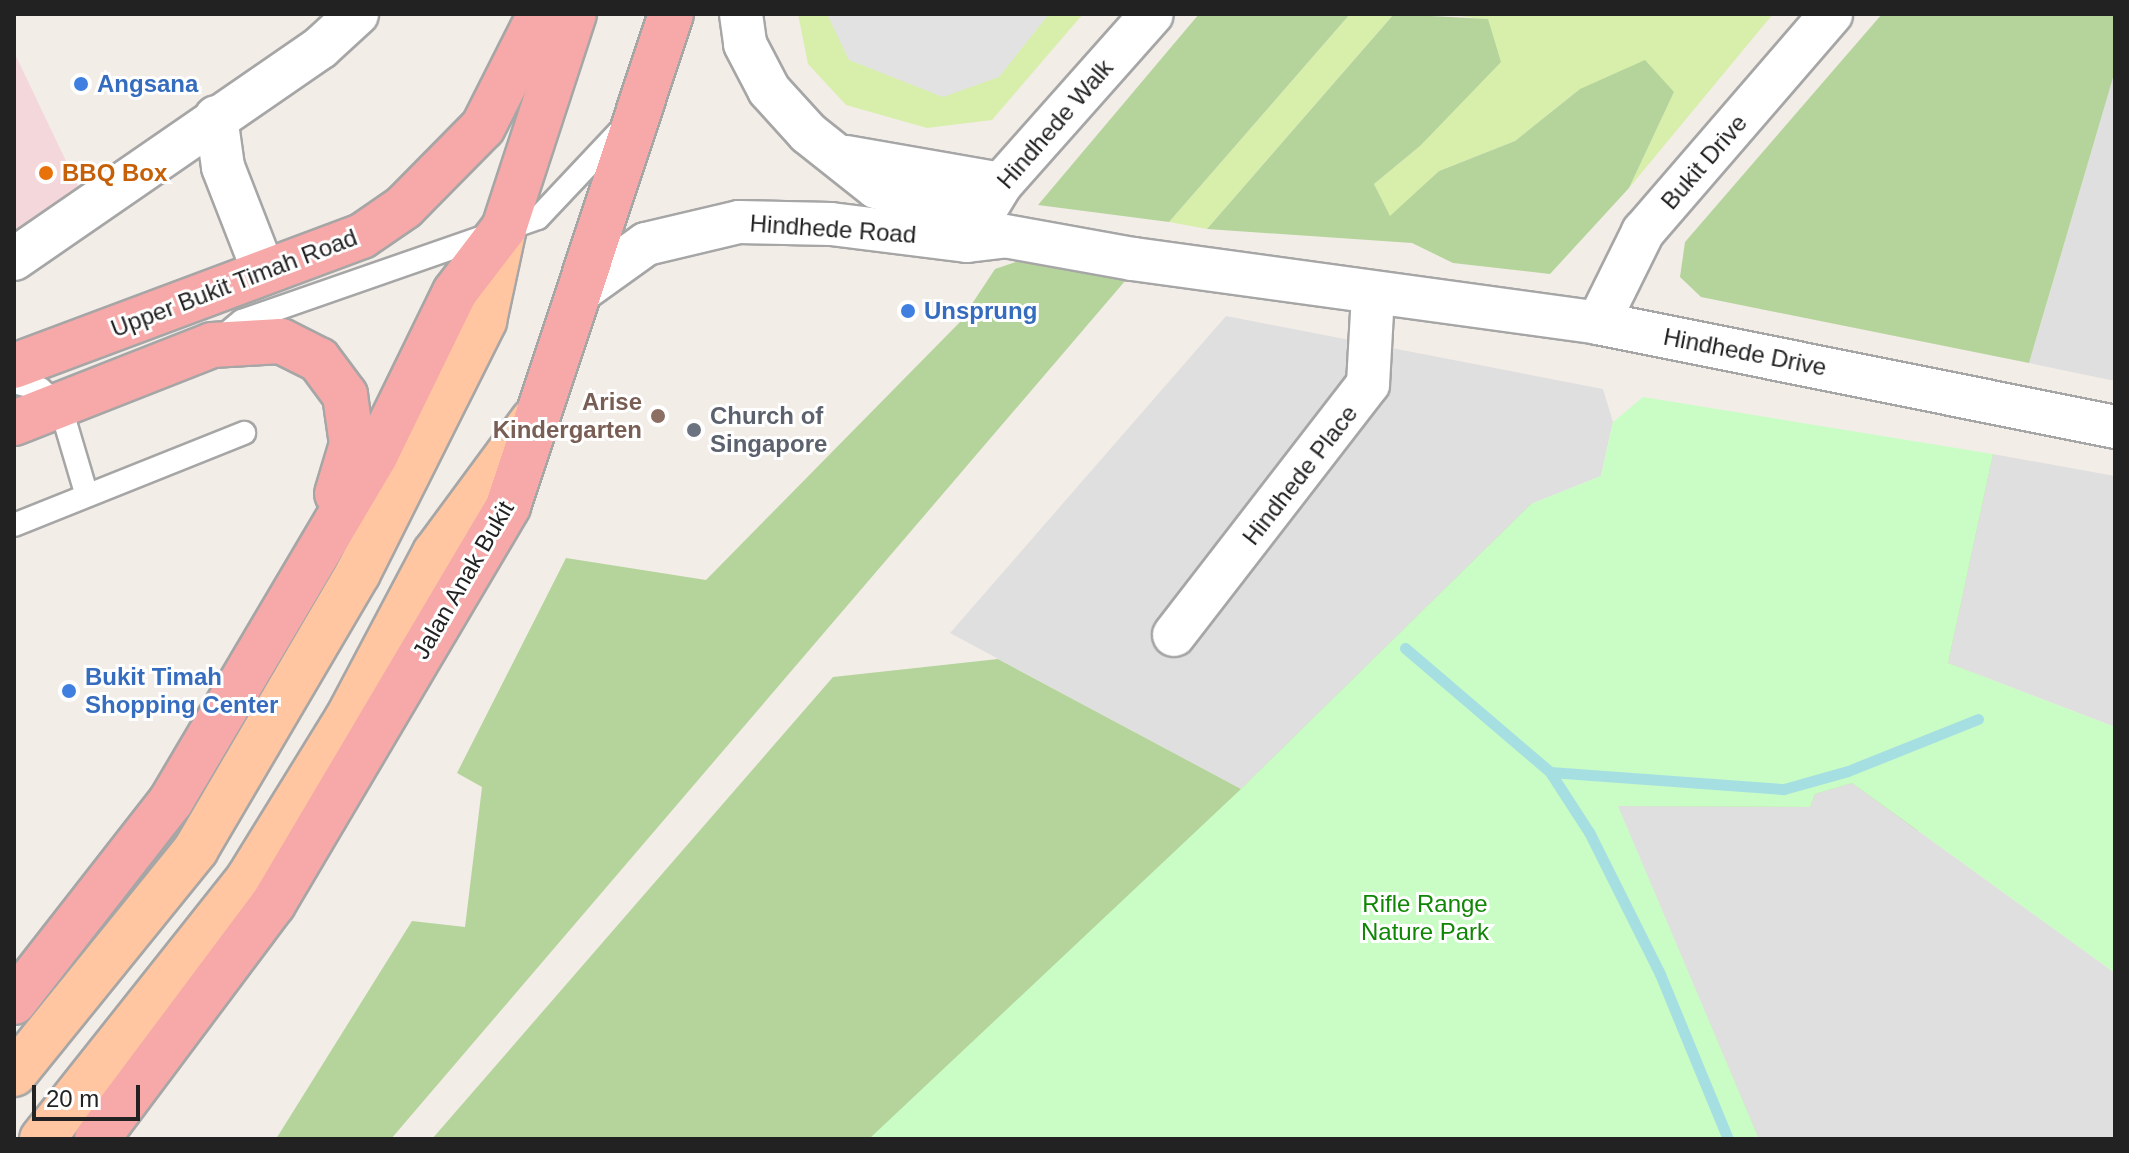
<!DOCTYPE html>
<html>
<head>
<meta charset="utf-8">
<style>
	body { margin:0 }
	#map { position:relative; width:2129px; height:1153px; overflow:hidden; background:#f3ede8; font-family:Arial,sans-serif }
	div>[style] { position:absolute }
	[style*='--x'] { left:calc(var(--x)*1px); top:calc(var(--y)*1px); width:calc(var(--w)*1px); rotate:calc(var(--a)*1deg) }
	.residential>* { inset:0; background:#e0dfdf }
	.commercial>* { inset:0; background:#f4d7db }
	.grass>* { inset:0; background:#d8efac }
	.forest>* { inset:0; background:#b5d49b }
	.park>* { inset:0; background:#cafdc5 }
	.parking>* { inset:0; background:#e2e2e2 }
	.stream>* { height:11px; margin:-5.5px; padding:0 5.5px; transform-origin:5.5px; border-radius:5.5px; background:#a6dfe2 }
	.roads { filter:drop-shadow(2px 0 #a6a6a6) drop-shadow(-2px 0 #a6a6a6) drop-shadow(0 2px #a6a6a6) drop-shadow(0 -2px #a6a6a6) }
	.service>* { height:22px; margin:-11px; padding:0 11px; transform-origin:11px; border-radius:11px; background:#fff }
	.minor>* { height:42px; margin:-21px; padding:0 21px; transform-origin:21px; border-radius:21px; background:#fff }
	.primary>* { height:44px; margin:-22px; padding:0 22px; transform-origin:22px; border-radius:22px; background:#ffc6a1 }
	.trunk>* { height:44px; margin:-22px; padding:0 22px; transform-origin:22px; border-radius:22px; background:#f6a9a8 }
	.dots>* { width:22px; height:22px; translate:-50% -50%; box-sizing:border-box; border:4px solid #fff; border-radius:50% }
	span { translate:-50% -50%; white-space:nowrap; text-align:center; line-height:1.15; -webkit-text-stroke:6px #fff; paint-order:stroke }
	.shop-label { font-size:24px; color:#366cbe; font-weight:700 }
	.left { translate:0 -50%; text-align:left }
	.street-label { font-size:24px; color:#222 }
	.food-label { font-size:24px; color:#c56008; font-weight:700 }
	.education-label { font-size:24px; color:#785e54; font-weight:700 }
	.right { translate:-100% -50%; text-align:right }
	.worship-label { font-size:24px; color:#5b616d; font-weight:700 }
	.park-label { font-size:24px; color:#108605 }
	.frame { position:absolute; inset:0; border:16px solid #222; pointer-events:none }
	.scale { position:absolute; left:32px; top:1085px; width:108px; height:36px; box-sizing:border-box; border:4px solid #222; border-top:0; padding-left:10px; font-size:24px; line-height:28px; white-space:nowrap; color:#222; -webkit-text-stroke:6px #fff; paint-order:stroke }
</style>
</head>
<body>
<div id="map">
	<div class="residential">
		<div style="clip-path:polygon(2115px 71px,2115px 381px,2029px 363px)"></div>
		<div style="clip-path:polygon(1226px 316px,1603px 389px,1613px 422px,1601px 476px,1531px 504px,1241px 789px,950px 633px)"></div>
		<div style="clip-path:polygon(1993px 454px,2115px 476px,2115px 727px,1948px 663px)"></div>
		<div style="clip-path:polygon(1852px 783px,2115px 973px,2115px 1139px,1759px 1139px,1617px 806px,1810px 807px,1814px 794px)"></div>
	</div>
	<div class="commercial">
		<div style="clip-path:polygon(14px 52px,88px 207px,14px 247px)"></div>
	</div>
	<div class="grass">
		<div style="clip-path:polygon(798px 14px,1083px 14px,992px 120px,927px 128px,846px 105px,808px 64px)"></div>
		<div style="clip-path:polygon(1350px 14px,1394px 14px,1207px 229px,1169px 222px)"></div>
		<div style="clip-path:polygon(1446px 14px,1773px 14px,1629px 188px,1674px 92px,1580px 89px,1515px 141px,1439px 171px,1390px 217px,1374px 184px,1420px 146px,1488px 20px)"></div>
	</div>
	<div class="forest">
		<div style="clip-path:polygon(1199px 14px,1350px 14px,1169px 222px,1038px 205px)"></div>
		<div style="clip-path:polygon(1394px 14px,1488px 19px,1501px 62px,1420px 146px,1374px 184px,1390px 216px,1439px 171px,1515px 141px,1580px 89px,1645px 60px,1674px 92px,1629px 188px,1550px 274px,1453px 263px,1412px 243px,1207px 229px)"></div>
		<div style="clip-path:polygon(1882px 14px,2115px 14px,2115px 71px,2029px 363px,1701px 297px,1680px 277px,1685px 242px)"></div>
		<div style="clip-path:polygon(1031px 257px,1067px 270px,1131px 274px,391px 1139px,276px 1139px,412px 921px,465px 927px,482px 787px,457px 773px,566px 558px,706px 580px,960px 322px,995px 269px)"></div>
		<div style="clip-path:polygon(1993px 454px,1948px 663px,2006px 686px,1918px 831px,1852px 783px,1815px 794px,1810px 807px,1617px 806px,1759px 1139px,432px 1139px,833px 677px,998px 659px,1241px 789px,1531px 504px)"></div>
	</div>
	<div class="park">
		<div style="clip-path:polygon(1643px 397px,1993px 454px,1948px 663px,2115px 727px,2115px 973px,1852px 783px,1815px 794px,1810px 807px,1618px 806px,1759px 1139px,869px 1139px,1241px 789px,1531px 504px,1601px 476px,1613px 422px)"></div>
	</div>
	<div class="parking">
		<div style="clip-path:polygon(827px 14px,1049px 14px,999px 77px,943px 97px,849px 60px)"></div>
	</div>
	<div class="stream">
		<div style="--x:1405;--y:648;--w:191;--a:40.5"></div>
		<div style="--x:1550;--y:772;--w:72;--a:57"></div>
		<div style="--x:1589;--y:832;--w:159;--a:63.4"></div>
		<div style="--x:1660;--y:974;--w:178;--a:67.6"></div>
		<div style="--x:1550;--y:772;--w:235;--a:4.2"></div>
		<div style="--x:1784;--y:789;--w:66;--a:-15.7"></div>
		<div style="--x:1848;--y:771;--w:140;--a:-21.8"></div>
	</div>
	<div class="roads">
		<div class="service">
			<div style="--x:219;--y:340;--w:30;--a:-40"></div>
			<div style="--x:242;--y:321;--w:313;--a:-19.2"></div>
			<div style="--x:538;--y:218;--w:118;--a:-46.7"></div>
			<div style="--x:14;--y:382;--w:27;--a:15"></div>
			<div style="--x:40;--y:389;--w:26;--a:39"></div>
			<div style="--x:60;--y:405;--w:92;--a:73.5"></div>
			<div style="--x:14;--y:525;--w:248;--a:-21.8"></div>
		</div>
		<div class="minor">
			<div style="--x:741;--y:14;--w:30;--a:82"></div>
			<div style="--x:745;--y:44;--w:52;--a:62.4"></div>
			<div style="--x:769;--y:90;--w:58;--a:47.8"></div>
			<div style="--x:808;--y:133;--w:87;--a:38.5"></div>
			<div style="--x:876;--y:187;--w:111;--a:17.3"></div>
			<div style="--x:216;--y:117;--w:50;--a:82"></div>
			<div style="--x:223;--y:167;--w:113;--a:68.7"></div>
			<div style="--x:846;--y:157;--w:157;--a:9.9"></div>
			<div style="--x:967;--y:240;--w:66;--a:-58.7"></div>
			<div style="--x:1001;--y:184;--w:227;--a:-48.4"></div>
			<div style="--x:14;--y:259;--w:373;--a:-34.6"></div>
			<div style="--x:321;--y:47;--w:49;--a:-42.5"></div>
			<div style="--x:582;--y:290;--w:79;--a:-35.7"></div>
			<div style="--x:646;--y:244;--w:96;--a:-13.3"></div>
			<div style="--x:739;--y:222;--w:92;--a:1.2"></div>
			<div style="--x:831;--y:224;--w:137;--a:7.1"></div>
			<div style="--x:967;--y:241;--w:38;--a:-7"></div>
			<div style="--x:1005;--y:236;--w:130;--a:10.2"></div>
			<div style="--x:1133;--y:259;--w:469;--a:7.8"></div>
			<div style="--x:1598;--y:323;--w:527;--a:11.37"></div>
			<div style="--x:1598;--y:323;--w:102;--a:-63.7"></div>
			<div style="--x:1643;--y:232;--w:288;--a:-49.2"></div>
			<div style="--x:1174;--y:635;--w:317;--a:-52.3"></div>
			<div style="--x:1368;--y:384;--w:89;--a:-86.8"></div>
		</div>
		<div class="primary">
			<div style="--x:14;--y:1074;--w:289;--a:-51"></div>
			<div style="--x:196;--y:849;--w:320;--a:-59.6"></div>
			<div style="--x:358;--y:573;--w:282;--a:-63.4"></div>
			<div style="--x:484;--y:321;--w:95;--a:-77.9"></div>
			<div style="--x:42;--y:1139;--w:332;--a:-51.6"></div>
			<div style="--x:248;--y:879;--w:188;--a:-58.3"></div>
			<div style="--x:347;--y:719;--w:188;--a:-62.1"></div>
			<div style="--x:435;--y:553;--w:165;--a:-53.6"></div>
		</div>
		<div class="trunk">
			<div style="--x:14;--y:366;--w:371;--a:-20.5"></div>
			<div style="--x:362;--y:236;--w:51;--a:-34.6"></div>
			<div style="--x:404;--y:207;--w:112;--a:-45.4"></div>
			<div style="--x:483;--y:127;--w:127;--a:-63.2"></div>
			<div style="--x:14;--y:423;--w:213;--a:-21.5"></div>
			<div style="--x:212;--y:345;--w:69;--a:-3.3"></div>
			<div style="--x:281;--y:341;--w:42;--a:26.6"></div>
			<div style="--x:319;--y:360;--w:44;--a:53.4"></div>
			<div style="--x:345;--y:395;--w:49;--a:81.9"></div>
			<div style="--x:352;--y:444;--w:52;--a:106.7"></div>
			<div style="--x:14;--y:1002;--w:255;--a:-52"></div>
			<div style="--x:171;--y:801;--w:401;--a:-59.4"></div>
			<div style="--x:375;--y:456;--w:182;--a:-64"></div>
			<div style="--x:455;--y:292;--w:81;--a:-52.6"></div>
			<div style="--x:504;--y:228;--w:225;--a:-71.9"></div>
			<div style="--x:97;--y:1139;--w:294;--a:-53.2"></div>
			<div style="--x:273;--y:904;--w:462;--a:-59.4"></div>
			<div style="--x:508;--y:506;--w:518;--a:-71.67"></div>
		</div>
	</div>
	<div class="dots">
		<div style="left:81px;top:84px;background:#3f7fe0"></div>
		<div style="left:46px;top:173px;background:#e8710a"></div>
		<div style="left:908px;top:311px;background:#3f7fe0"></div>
		<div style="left:658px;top:416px;background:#8d6e63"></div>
		<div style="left:694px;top:430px;background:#6b7280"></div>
		<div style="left:69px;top:691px;background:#3f7fe0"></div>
	</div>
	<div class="shop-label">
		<span class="left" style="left:97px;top:84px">Angsana</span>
		<span class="left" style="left:924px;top:311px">Unsprung</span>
		<span class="left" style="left:85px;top:691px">Bukit Timah<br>Shopping Center</span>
	</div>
	<div class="street-label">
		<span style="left:1055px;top:124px;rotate:-49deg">Hindhede Walk</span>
		<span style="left:1704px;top:162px;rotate:-49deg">Bukit Drive</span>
		<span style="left:833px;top:229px;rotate:4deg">Hindhede Road</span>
		<span style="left:234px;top:283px;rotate:-21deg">Upper Bukit Timah Road</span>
		<span style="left:1745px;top:352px;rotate:11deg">Hindhede Drive</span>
		<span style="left:1300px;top:475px;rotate:-52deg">Hindhede Place</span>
		<span style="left:463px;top:580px;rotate:-60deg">Jalan Anak Bukit</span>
	</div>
	<div class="food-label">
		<span class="left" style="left:62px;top:173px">BBQ Box</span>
	</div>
	<div class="education-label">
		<span class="right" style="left:642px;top:416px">Arise<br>Kindergarten</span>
	</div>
	<div class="worship-label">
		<span class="left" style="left:710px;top:430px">Church of<br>Singapore</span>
	</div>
	<div class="park-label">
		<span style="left:1425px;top:918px">Rifle Range<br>Nature Park</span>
	</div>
	<div class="frame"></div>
	<div class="scale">20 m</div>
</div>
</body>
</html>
